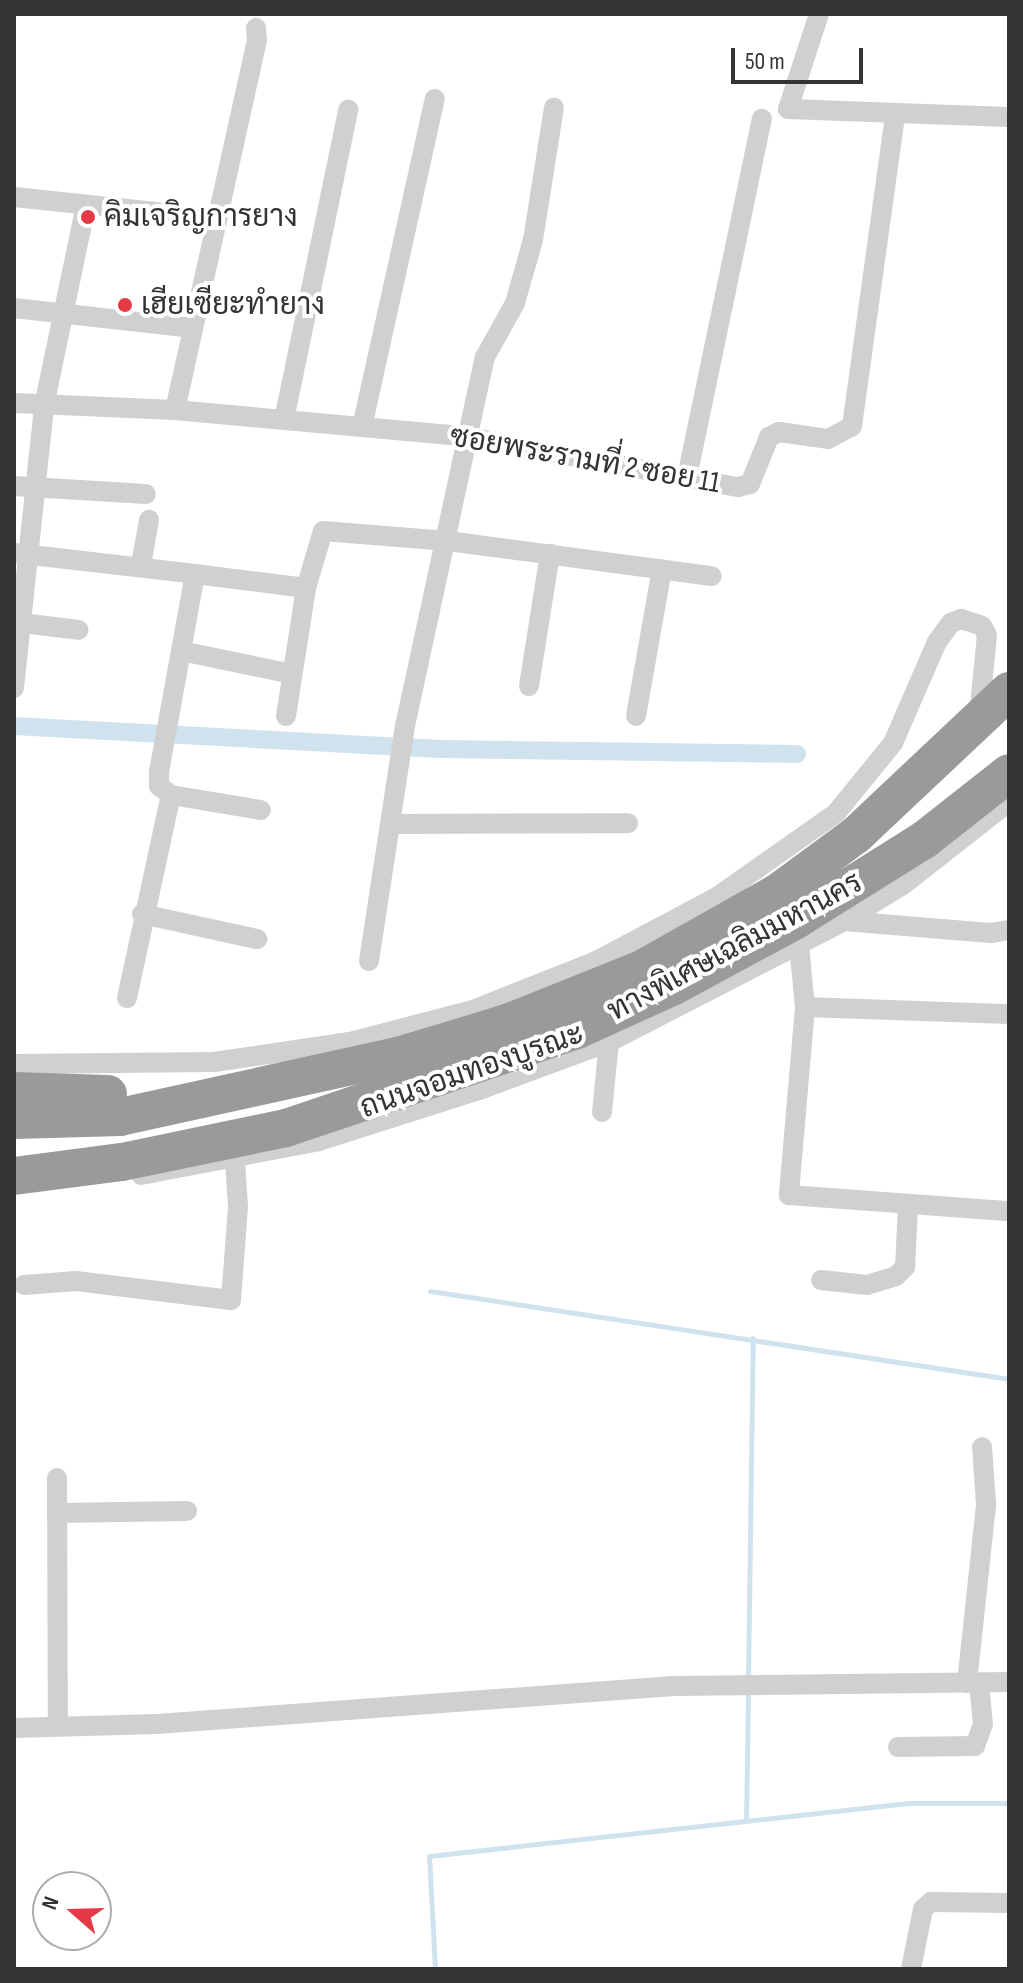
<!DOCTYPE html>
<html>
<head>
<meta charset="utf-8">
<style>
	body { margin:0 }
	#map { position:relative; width:1023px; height:1983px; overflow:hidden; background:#fff; font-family:"Sofia Sans Condensed",Sarabun,sans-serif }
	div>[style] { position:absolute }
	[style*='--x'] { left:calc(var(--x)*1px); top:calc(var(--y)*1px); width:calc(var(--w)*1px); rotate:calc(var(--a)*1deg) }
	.stream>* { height:5px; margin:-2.5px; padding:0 2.5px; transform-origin:2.5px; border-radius:2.5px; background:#cfe2ee }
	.canal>* { height:18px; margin:-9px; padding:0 9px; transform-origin:9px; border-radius:9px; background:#cfe2ee }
	.minor>* { height:20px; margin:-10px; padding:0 10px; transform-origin:10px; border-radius:10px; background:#d0d0d0 }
	.motorway>* { height:38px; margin:-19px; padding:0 19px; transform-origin:19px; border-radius:19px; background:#9a9a9a }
	.dots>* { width:22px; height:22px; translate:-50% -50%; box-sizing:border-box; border:4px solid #fff; border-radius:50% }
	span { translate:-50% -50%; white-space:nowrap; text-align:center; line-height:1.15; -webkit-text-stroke:8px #fff; paint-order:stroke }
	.poi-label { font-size:30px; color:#333 }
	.left { translate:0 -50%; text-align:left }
	.street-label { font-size:30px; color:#333 }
	.frame { position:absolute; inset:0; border:16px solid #333; pointer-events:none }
	.north { position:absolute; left:32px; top:1871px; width:80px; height:80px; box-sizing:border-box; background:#fff; border:2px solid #adadad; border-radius:50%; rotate:290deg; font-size:22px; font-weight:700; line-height:32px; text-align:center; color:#333 }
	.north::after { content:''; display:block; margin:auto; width:28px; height:36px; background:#e63946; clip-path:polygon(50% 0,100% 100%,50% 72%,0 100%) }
	.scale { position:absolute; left:731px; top:48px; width:132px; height:36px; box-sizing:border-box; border:4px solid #333; border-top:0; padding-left:10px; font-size:24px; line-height:28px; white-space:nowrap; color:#333; -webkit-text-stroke:6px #fff; paint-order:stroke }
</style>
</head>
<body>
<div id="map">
	<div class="stream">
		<div style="--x:430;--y:1291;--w:586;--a:8.64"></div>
		<div style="--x:748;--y:1680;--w:342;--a:-89.2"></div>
		<div style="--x:746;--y:1821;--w:131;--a:-89.1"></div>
		<div style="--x:435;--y:1969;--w:113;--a:-93"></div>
		<div style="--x:429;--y:1856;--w:482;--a:-6.3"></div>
		<div style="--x:908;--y:1803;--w:101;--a:0"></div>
	</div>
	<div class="canal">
		<div style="--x:14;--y:726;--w:427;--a:3.1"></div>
		<div style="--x:440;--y:749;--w:357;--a:0.8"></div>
	</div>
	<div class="minor">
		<div style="--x:819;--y:14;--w:100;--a:108.1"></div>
		<div style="--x:788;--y:109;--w:221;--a:2.1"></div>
		<div style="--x:14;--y:197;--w:202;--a:6"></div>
		<div style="--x:14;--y:308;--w:178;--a:6.4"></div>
		<div style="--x:14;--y:403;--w:161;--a:2.5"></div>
		<div style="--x:175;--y:410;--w:296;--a:5.2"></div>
		<div style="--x:470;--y:437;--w:273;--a:10.6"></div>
		<div style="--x:738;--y:487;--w:12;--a:-14"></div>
		<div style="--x:750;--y:484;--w:51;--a:-68"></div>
		<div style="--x:769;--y:437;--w:11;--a:-27"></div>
		<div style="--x:779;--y:432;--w:49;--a:8.1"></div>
		<div style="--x:828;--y:439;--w:27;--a:-28"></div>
		<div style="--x:852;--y:426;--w:313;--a:-82.1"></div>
		<div style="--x:175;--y:410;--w:378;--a:-77.5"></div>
		<div style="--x:257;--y:41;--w:13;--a:-94"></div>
		<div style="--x:284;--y:420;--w:317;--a:-78.3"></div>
		<div style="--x:362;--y:427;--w:336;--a:-77.5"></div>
		<div style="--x:687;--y:477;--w:366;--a:-78.2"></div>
		<div style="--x:14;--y:486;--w:132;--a:3.5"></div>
		<div style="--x:14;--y:553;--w:182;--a:6.6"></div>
		<div style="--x:141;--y:565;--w:46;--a:-79.9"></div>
		<div style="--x:14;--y:622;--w:65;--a:7"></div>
		<div style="--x:181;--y:651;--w:113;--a:11.7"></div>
		<div style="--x:529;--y:686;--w:134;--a:-81"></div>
		<div style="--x:14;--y:688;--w:284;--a:-83.9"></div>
		<div style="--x:44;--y:406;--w:205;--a:-78.2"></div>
		<div style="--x:286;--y:716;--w:130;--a:-81.1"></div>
		<div style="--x:306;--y:588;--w:59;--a:-73.4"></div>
		<div style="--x:323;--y:531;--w:125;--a:4.6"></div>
		<div style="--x:448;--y:541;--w:266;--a:7.6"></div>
		<div style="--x:636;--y:716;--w:149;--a:-80"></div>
		<div style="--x:171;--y:795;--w:91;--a:9.5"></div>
		<div style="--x:390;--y:824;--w:238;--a:-0.2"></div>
		<div style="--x:142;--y:914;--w:118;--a:12.3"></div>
		<div style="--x:844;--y:921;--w:147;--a:4.7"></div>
		<div style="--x:991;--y:933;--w:18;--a:-9"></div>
		<div style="--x:799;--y:945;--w:62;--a:84.5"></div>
		<div style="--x:805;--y:1007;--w:189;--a:94.9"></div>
		<div style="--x:789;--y:1195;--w:221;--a:4.2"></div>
		<div style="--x:369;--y:961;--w:238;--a:-81.3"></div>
		<div style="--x:405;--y:726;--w:378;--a:-77.8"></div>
		<div style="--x:485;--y:357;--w:62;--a:-60.9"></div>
		<div style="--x:515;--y:303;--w:66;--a:-74.1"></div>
		<div style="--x:533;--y:240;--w:134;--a:-81"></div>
		<div style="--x:127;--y:998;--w:208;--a:-77.8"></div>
		<div style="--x:171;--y:795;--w:15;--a:-143"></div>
		<div style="--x:159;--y:786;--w:14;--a:-90"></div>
		<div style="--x:159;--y:772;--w:201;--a:-79.7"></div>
		<div style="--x:195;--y:574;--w:112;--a:7.2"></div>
		<div style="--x:805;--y:1007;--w:204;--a:2"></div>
		<div style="--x:14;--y:1064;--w:200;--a:-0.6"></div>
		<div style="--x:214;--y:1062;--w:137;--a:-8.4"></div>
		<div style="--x:350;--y:1042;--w:127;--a:-14.6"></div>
		<div style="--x:473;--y:1010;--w:132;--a:-21.7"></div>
		<div style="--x:596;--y:961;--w:137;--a:-27.9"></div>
		<div style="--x:717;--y:897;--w:146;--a:-35.2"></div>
		<div style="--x:836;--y:813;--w:90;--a:-50.8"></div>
		<div style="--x:893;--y:743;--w:110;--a:-66.5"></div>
		<div style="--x:937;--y:642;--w:24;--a:-54"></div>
		<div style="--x:951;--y:623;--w:11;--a:-22"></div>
		<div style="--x:961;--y:619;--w:22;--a:18"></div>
		<div style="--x:982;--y:626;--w:10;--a:61"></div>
		<div style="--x:987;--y:635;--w:80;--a:95.7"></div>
		<div style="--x:602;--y:1112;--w:70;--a:-84.3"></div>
		<div style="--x:141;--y:1175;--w:181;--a:-10.8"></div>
		<div style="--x:319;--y:1141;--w:168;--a:-17.7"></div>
		<div style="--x:479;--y:1090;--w:139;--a:-20.3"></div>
		<div style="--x:609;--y:1042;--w:264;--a:-27.2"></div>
		<div style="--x:844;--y:921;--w:69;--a:-31.4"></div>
		<div style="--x:903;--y:885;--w:135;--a:-38.1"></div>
		<div style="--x:821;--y:1280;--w:46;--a:6.2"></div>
		<div style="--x:867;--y:1285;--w:30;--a:-17"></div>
		<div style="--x:896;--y:1276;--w:13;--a:-45"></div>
		<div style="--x:905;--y:1267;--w:61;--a:-87.2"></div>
		<div style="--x:24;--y:1285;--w:52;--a:-4.4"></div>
		<div style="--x:76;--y:1281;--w:156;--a:7"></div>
		<div style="--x:231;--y:1300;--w:93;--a:-85.7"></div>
		<div style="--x:238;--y:1207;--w:46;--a:-93.7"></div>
		<div style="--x:57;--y:1478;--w:247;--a:89.8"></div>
		<div style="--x:57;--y:1513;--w:130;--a:-0.9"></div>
		<div style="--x:967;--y:1683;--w:180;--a:-83.9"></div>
		<div style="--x:986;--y:1504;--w:57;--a:-94"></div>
		<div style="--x:14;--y:1728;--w:143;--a:-1.6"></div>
		<div style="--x:157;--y:1724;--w:518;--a:-4.2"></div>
		<div style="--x:674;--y:1686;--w:335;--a:-0.7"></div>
		<div style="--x:898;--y:1747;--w:77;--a:-0.7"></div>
		<div style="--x:975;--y:1746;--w:23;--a:-70"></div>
		<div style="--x:983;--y:1724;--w:40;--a:-95.7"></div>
		<div style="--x:911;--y:1969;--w:61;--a:-78.7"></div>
		<div style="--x:923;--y:1909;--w:11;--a:-41"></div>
		<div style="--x:931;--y:1902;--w:78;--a:0.7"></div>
	</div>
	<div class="motorway">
		<div style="--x:14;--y:1091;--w:94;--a:1.8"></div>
		<div style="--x:14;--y:1120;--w:106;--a:-1.6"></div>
		<div style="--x:120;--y:1117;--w:285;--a:-12.4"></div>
		<div style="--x:398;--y:1056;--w:114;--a:-16.8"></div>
		<div style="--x:507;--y:1023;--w:145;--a:-21.8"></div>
		<div style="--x:642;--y:969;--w:155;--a:-29.4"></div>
		<div style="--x:777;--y:893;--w:98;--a:-36.3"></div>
		<div style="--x:856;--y:835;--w:210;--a:-43.3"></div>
		<div style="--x:14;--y:1176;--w:109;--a:-7.4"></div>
		<div style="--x:122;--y:1162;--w:167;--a:-11.7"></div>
		<div style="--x:286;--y:1128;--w:307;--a:-18.6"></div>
		<div style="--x:577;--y:1030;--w:104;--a:-24.4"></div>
		<div style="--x:672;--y:987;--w:141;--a:-28.4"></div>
		<div style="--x:796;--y:920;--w:151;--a:-32"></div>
		<div style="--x:924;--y:840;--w:108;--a:-38.2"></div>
	</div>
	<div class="dots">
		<div style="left:88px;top:217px;background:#e63946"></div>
		<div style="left:125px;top:305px;background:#e63946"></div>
	</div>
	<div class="poi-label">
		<span class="left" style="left:104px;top:217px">คิมเจริญการยาง</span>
		<span class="left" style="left:141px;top:305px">เฮียเซียะทำยาง</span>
	</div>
	<div class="street-label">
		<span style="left:585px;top:460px;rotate:10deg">ซอยพระรามที่ 2 ซอย 11</span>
		<span style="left:735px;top:947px;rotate:-28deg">ทางพิเศษเฉลิมมหานคร</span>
		<span style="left:472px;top:1071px;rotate:-19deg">ถนนจอมทองบูรณะ</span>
	</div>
	<div class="frame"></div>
	<div class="north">N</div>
	<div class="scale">50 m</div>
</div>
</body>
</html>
